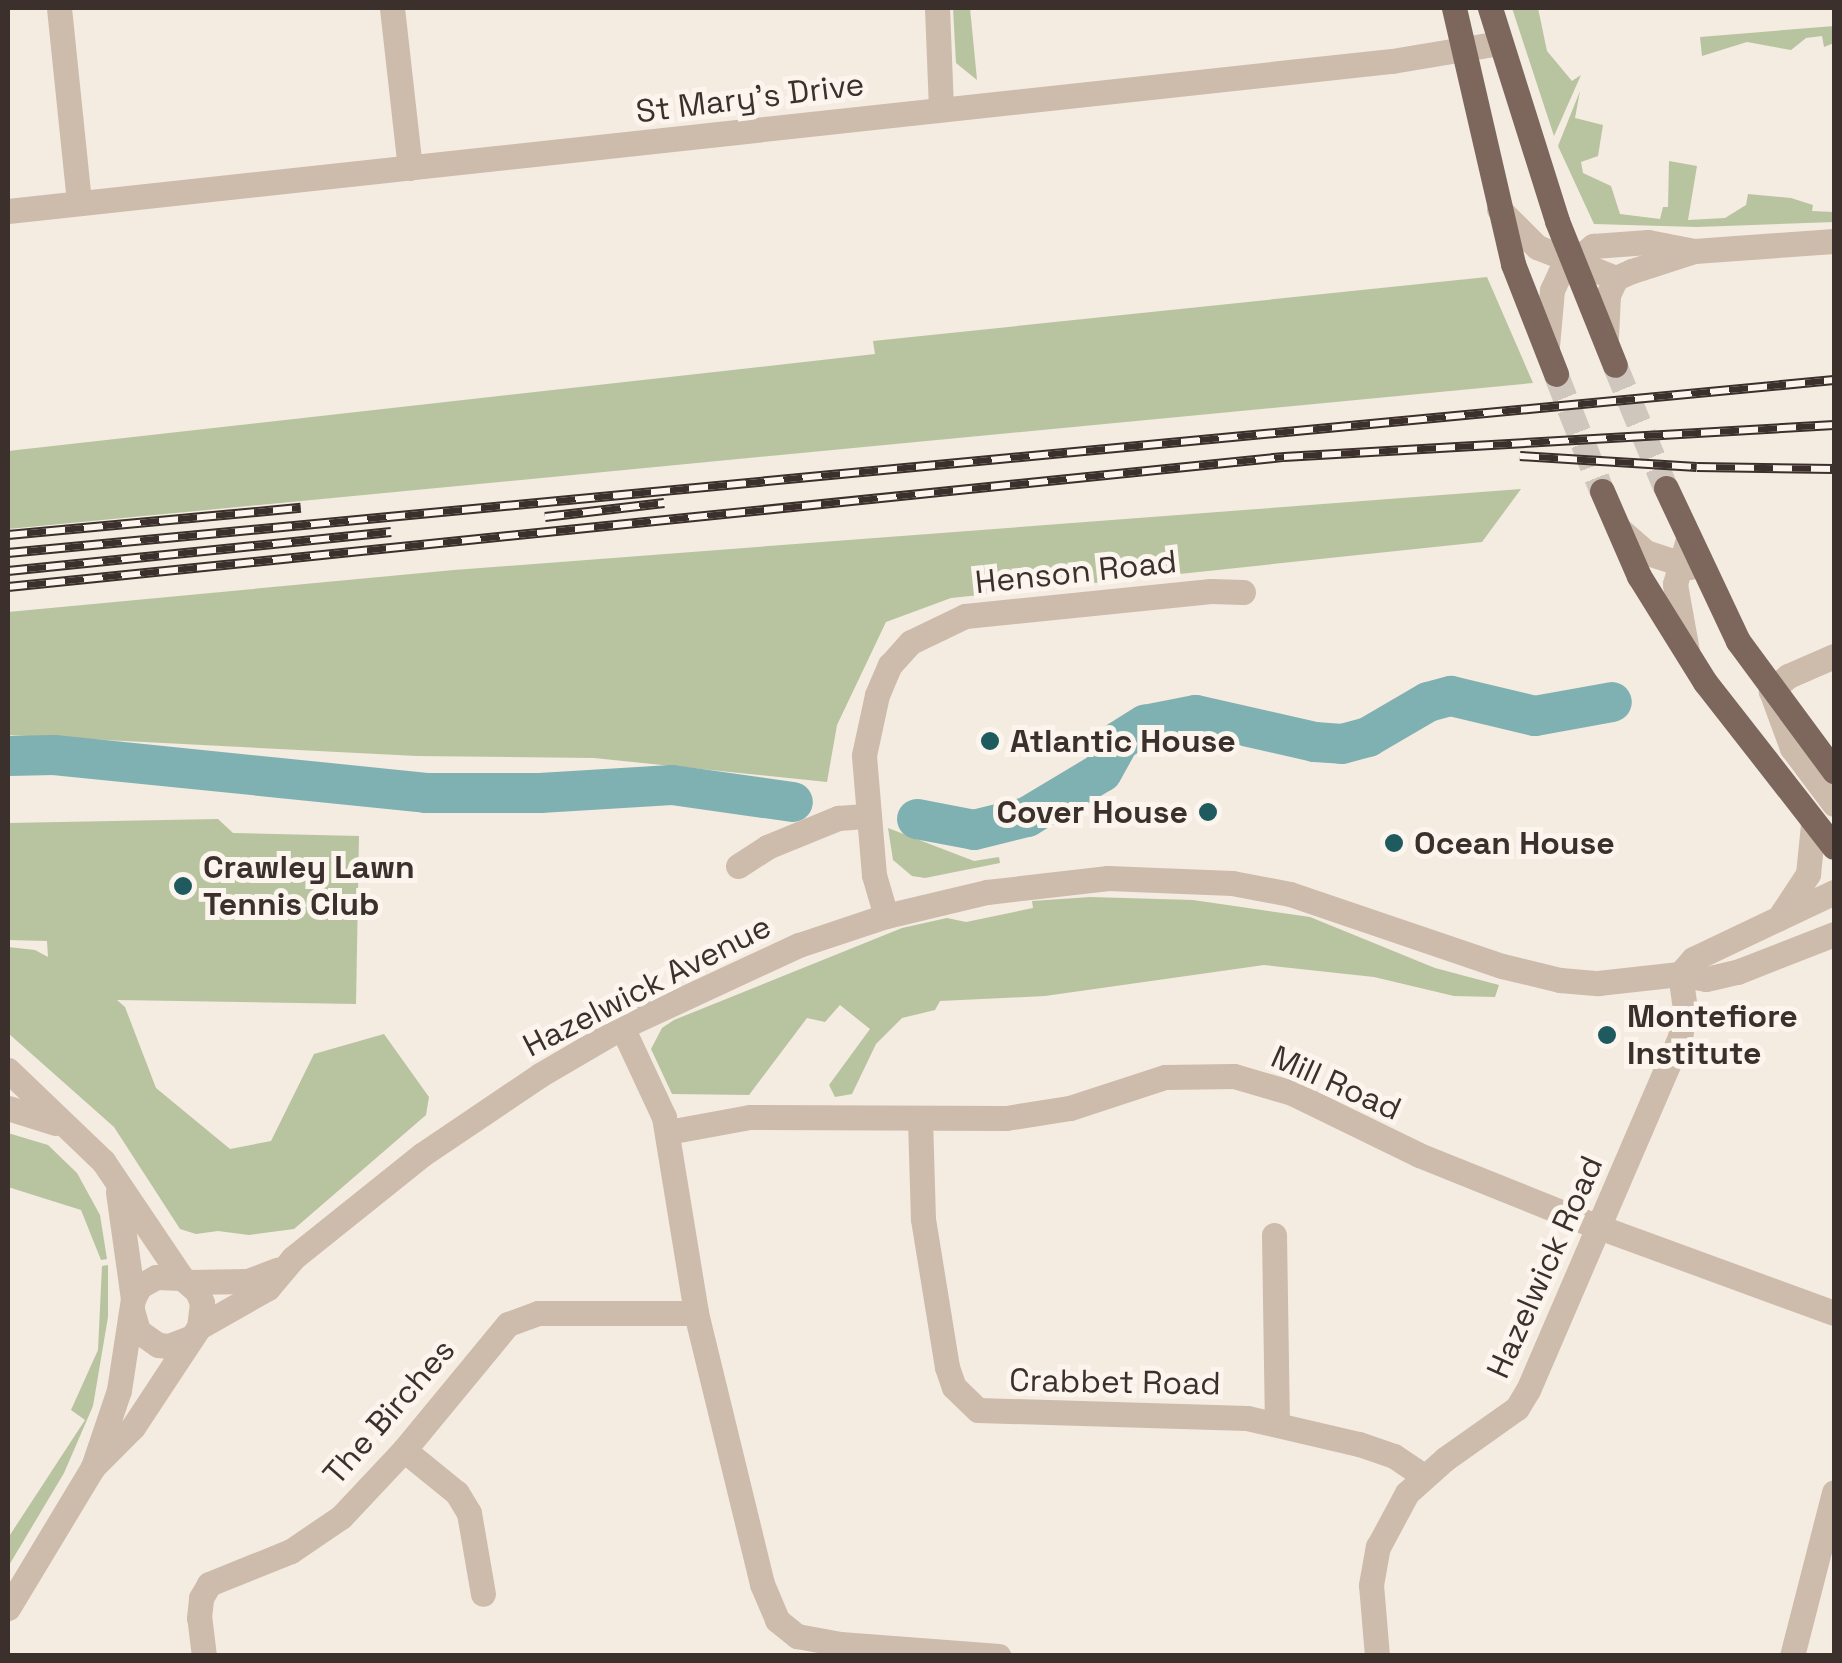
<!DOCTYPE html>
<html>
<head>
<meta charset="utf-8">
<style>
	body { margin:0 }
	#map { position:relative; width:1842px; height:1663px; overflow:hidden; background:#f4ebe1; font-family:"Space Grotesk",sans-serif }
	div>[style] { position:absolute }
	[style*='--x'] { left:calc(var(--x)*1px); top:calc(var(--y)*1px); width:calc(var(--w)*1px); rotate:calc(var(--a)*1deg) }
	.green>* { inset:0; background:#b8c4a0 }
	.river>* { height:40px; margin:-20px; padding:0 20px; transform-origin:20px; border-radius:20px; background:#7fb0b2 }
	.major-tunnel>* { height:25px; margin-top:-12.5px; transform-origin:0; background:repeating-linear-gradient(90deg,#cfc6bd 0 25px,transparent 0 37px) }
	.minor>* { height:25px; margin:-12.5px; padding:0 12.5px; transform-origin:12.5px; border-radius:12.5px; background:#cdbbac }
	.major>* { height:25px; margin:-12.5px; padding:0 12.5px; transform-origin:12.5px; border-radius:12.5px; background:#7d675c }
	.rail>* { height:10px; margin-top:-5px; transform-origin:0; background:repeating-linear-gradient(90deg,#fbf5ee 0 19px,#3b302b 0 38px); box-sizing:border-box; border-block:2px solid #3b302b }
	.dots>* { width:28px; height:28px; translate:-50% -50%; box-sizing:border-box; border:5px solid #fbf5ee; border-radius:50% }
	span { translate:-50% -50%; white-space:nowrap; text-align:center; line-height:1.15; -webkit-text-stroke:10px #fbf5ee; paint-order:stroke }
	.street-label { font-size:32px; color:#3b302b }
	.poi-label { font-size:32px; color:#3b302b; font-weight:700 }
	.left { translate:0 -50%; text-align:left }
	.right { translate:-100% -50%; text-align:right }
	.frame { position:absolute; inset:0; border:10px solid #3b302b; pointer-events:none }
</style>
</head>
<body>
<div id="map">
	<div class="green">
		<div style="clip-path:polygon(953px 8px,970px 8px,977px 80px,956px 63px)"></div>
		<div style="clip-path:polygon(1512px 8px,1538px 8px,1547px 51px,1572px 81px,1581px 75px,1554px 136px)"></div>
		<div style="clip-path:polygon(1834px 26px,1834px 43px,1824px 47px,1822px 36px,1806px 38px,1791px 50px,1747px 42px,1702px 56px,1700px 37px)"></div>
		<div style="clip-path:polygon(1580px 91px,1575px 118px,1603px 125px,1598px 156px,1581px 162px,1583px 173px,1611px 186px,1620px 214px,1660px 219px,1663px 207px,1668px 207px,1669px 161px,1697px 166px,1688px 220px,1725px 218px,1746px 205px,1748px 194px,1791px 198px,1813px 205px,1812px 211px,1834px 212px,1834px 222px,1697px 227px,1594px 224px,1558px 146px)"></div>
		<div style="clip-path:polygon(1487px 277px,1533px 383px,8px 529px,8px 451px,875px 354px,873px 341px)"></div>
		<div style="clip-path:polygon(1521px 489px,1482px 542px,951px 598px,886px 622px,837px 725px,827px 782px,594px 758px,417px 756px,8px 735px,8px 612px,454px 570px)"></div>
		<div style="clip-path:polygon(218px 819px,233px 833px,359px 836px,356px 1004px,117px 1000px,125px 1007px,156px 1088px,230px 1149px,271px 1141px,314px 1054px,384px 1034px,429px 1097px,426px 1115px,294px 1229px,249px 1235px,218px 1231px,196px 1234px,180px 1229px,114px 1127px,8px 1033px,8px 947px,35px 950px,48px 957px,47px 941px,8px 940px,8px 823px)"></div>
		<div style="clip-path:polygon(888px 828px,974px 861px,999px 857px,1000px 863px,925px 878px,912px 876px,893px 860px)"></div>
		<div style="clip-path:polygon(1090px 897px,1193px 900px,1310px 917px,1435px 968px,1499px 985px,1495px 997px,1454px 996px,1374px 977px,1264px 965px,1045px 996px,940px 1001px,935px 1010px,902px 1018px,876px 1044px,852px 1094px,835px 1097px,829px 1085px,870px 1029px,840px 1005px,825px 1022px,807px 1018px,749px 1095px,672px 1094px,651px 1049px,662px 1028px,674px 1020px,902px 928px,947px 918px,966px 922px,1033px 908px,1032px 901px)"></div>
		<div style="clip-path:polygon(8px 1133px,48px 1145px,77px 1173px,100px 1215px,107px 1259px,101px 1260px,81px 1210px,8px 1187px)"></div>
		<div style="clip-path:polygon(108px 1265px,108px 1317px,93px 1406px,64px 1473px,8px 1567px,8px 1538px,85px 1420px,71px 1410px,98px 1350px,102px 1266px)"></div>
	</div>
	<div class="river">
		<div style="--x:8;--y:756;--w:46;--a:-1.2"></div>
		<div style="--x:54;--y:755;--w:374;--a:5.8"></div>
		<div style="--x:426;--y:793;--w:114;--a:0"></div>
		<div style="--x:540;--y:793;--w:132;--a:-3.5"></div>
		<div style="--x:672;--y:785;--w:122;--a:8"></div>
		<div style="--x:917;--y:819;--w:58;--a:10.9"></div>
		<div style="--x:974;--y:830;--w:55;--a:-13.8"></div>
		<div style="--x:1027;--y:817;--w:87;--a:-31"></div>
		<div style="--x:1102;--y:772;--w:35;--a:-61"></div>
		<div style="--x:1119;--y:741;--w:31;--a:-32"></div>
		<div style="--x:1145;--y:725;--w:52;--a:-11.1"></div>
		<div style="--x:1196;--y:715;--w:122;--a:12.8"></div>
		<div style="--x:1315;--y:742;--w:27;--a:4"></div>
		<div style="--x:1342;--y:744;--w:27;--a:-15"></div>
		<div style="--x:1368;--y:737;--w:69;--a:-30.3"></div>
		<div style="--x:1428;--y:702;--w:24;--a:-15"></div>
		<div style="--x:1451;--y:696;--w:86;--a:13.4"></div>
		<div style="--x:1535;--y:716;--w:78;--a:-10.3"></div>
	</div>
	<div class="major-tunnel">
		<div style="--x:1615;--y:365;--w:133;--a:67.5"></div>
		<div style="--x:1556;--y:374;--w:126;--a:68.5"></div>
	</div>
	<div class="minor">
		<div style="--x:59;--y:8;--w:196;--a:84.1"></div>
		<div style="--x:392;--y:8;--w:161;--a:83.6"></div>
		<div style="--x:937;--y:8;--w:100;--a:87.7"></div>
		<div style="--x:1499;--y:209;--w:54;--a:45"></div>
		<div style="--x:1537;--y:247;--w:85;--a:21.4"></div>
		<div style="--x:8;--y:211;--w:1392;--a:-6.19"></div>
		<div style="--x:1392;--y:61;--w:109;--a:-9.5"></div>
		<div style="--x:1606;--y:337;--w:42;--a:-87.3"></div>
		<div style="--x:1608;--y:295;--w:19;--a:-65"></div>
		<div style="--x:1616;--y:278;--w:17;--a:-24"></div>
		<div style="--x:1632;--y:271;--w:65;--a:-17.9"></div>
		<div style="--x:1694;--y:251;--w:140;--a:-4.1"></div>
		<div style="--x:1547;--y:346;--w:56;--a:-84.9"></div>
		<div style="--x:1552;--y:290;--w:19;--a:-65"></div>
		<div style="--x:1560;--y:273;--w:43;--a:-39.3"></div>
		<div style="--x:1593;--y:246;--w:55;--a:-4.2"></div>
		<div style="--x:1648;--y:242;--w:47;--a:11.1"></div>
		<div style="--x:1619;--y:529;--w:35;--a:41"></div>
		<div style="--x:1645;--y:552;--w:48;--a:18.1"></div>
		<div style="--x:1687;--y:651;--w:68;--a:-100.2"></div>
		<div style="--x:1675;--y:584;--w:47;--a:-73.9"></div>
		<div style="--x:1834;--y:656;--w:50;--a:156.5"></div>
		<div style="--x:1788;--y:676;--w:23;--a:139"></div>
		<div style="--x:1771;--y:691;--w:61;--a:69.8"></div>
		<div style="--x:1792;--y:748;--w:70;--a:53.1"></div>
		<div style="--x:738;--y:866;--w:35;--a:-33"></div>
		<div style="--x:767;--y:847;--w:77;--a:-22.2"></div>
		<div style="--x:838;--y:818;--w:31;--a:-4"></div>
		<div style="--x:886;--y:916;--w:43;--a:-106.3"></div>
		<div style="--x:874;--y:875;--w:120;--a:-94.8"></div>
		<div style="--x:864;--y:755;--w:61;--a:-77.8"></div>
		<div style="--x:877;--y:695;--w:33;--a:-67"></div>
		<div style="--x:890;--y:665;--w:31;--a:-48"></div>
		<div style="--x:911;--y:642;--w:60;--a:-25.7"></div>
		<div style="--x:965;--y:616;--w:247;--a:-5.8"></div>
		<div style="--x:1211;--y:591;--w:32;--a:2"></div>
		<div style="--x:1779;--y:918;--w:53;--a:-56.6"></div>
		<div style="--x:1808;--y:874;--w:49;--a:-84.2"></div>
		<div style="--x:1680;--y:974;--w:20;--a:-49"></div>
		<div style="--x:1693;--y:959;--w:156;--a:-25.4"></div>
		<div style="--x:622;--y:1027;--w:99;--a:65"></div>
		<div style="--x:664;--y:1117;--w:199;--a:80.7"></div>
		<div style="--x:696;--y:1313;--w:279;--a:76.3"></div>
		<div style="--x:762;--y:1584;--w:39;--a:67"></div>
		<div style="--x:777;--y:1620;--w:26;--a:39"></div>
		<div style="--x:797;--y:1636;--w:44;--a:10.5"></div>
		<div style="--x:840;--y:1644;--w:159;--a:4.3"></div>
		<div style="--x:8;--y:1070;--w:132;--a:43.8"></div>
		<div style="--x:103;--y:1161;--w:141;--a:56"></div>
		<div style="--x:8;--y:1108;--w:50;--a:17.4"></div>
		<div style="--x:920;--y:1119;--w:100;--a:88.3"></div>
		<div style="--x:923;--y:1219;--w:150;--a:80.8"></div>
		<div style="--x:947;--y:1367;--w:21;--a:71"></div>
		<div style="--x:954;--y:1387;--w:33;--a:44"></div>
		<div style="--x:978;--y:1410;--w:269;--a:1.7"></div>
		<div style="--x:1247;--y:1418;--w:115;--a:13.1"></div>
		<div style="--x:1359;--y:1444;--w:37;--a:19"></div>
		<div style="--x:1394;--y:1456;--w:36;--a:34"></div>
		<div style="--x:668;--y:1132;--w:83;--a:-10.4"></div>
		<div style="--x:750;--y:1117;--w:256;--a:0.2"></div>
		<div style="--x:1006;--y:1118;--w:65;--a:-8.9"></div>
		<div style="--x:1070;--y:1108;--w:100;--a:-18.1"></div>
		<div style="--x:1165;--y:1077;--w:69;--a:-0.8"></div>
		<div style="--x:1234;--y:1076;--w:60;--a:16.3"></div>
		<div style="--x:1292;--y:1093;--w:141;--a:26"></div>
		<div style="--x:1419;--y:1155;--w:182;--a:21.9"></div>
		<div style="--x:1588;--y:1223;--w:262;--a:20.1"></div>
		<div style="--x:118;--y:1192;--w:108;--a:82"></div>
		<div style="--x:1274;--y:1235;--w:187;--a:89.1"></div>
		<div style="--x:189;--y:1282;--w:59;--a:-1"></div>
		<div style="--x:248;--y:1281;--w:31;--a:-21"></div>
		<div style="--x:132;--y:1310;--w:22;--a:74"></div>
		<div style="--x:138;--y:1331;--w:24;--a:35"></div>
		<div style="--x:158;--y:1345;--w:11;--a:5"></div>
		<div style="--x:169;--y:1346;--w:25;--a:-21"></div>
		<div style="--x:199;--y:1327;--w:79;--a:-29.5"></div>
		<div style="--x:268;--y:1288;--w:39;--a:-50"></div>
		<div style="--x:293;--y:1258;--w:166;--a:-38.7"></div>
		<div style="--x:423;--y:1154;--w:141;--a:-34"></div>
		<div style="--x:540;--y:1075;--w:95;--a:-30.3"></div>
		<div style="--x:622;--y:1027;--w:195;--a:-24.9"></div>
		<div style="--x:799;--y:945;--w:92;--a:-18.4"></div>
		<div style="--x:886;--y:916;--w:104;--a:-13.4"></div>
		<div style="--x:987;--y:892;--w:122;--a:-6.6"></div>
		<div style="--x:1108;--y:878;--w:124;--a:2.3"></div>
		<div style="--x:1232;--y:883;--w:59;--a:10.7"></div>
		<div style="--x:1290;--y:894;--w:224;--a:18.8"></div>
		<div style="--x:1502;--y:966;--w:60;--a:13.6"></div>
		<div style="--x:1560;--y:980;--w:38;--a:5"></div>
		<div style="--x:1598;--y:983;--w:82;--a:-6.3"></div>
		<div style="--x:1680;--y:974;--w:26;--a:11"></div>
		<div style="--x:1706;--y:979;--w:32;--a:-13"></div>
		<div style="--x:1737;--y:972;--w:104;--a:-21.4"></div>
		<div style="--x:404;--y:1450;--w:68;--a:39.1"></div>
		<div style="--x:457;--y:1493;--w:23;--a:59"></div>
		<div style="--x:469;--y:1513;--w:82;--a:80.2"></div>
		<div style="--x:8;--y:1608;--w:165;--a:-58.9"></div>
		<div style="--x:93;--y:1467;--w:81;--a:-71.3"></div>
		<div style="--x:119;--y:1390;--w:92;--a:-81.3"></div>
		<div style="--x:133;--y:1299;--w:15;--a:-62"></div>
		<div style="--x:140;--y:1286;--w:18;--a:-29"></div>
		<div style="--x:156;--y:1277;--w:26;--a:2"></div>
		<div style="--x:182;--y:1278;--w:20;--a:41"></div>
		<div style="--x:197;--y:1291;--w:13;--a:67"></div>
		<div style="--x:202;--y:1303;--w:24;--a:97"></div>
		<div style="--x:199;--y:1327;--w:120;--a:123.4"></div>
		<div style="--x:133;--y:1427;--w:57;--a:135"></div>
		<div style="--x:204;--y:1656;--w:38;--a:-97"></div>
		<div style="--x:199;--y:1618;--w:20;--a:-84"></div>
		<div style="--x:201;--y:1598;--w:16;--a:-60"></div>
		<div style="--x:209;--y:1584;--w:88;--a:-21.9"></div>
		<div style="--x:291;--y:1551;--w:60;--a:-34.2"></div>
		<div style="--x:341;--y:1517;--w:92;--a:-46.8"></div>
		<div style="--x:404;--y:1450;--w:163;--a:-50.5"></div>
		<div style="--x:508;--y:1324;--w:32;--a:-20"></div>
		<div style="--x:538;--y:1313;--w:158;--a:0"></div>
		<div style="--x:1377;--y:1656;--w:71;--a:-94.8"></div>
		<div style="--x:1371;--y:1585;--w:39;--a:-80"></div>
		<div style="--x:1378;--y:1547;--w:61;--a:-61.8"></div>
		<div style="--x:1407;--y:1493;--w:51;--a:-41.8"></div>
		<div style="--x:1445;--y:1459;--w:88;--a:-35.3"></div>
		<div style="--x:1517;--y:1408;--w:21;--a:-59"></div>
		<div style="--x:1528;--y:1390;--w:384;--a:-66.7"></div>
		<div style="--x:1680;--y:1037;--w:28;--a:-80"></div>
		<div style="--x:1685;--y:1009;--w:35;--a:-98"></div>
		<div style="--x:1792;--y:1656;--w:169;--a:-75.6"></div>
	</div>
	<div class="major">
		<div style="--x:1454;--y:8;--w:263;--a:77"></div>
		<div style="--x:1513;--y:264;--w:118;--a:68.6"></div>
		<div style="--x:1490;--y:8;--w:223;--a:72.5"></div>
		<div style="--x:1557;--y:221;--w:155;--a:68.1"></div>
		<div style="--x:1666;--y:488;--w:169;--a:64.8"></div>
		<div style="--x:1738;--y:641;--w:162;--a:53.6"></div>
		<div style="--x:1602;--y:491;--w:93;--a:66.5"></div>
		<div style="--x:1639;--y:576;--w:125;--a:58.1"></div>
		<div style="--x:1705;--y:682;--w:209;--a:52"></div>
	</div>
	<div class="rail">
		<div style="--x:1520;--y:456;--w:177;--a:3.6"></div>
		<div style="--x:1697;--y:467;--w:137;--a:0.8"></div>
		<div style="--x:545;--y:517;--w:120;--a:-6.7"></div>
		<div style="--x:8;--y:535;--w:294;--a:-5.3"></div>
		<div style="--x:8;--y:553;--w:1834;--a:-5.41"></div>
		<div style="--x:8;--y:571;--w:385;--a:-5.8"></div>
		<div style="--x:8;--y:587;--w:1283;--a:-5.82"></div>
		<div style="--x:1284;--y:457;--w:551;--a:-3.33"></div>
	</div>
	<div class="dots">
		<div style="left:990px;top:741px;background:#1f5a5e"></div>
		<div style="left:1208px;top:812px;background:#1f5a5e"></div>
		<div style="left:1394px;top:843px;background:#1f5a5e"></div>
		<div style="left:183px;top:886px;background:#1f5a5e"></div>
		<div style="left:1607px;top:1035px;background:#1f5a5e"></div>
	</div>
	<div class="street-label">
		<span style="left:750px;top:98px;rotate:-7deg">St Mary's Drive</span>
		<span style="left:1076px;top:572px;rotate:-6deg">Henson Road</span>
		<span style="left:647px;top:986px;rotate:-27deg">Hazelwick Avenue</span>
		<span style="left:1336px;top:1083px;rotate:24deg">Mill Road</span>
		<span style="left:1545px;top:1267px;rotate:-66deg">Hazelwick Road</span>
		<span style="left:1115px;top:1382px;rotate:1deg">Crabbet Road</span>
		<span style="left:389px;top:1412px;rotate:-49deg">The Birches</span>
	</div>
	<div class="poi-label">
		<span class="left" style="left:1010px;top:741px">Atlantic House</span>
		<span class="right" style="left:1188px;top:812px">Cover House</span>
		<span class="left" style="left:1414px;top:843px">Ocean House</span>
		<span class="left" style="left:203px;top:886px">Crawley Lawn<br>Tennis Club</span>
		<span class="left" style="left:1627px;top:1035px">Montefiore<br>Institute</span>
	</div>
	<div class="frame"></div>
</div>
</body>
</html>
